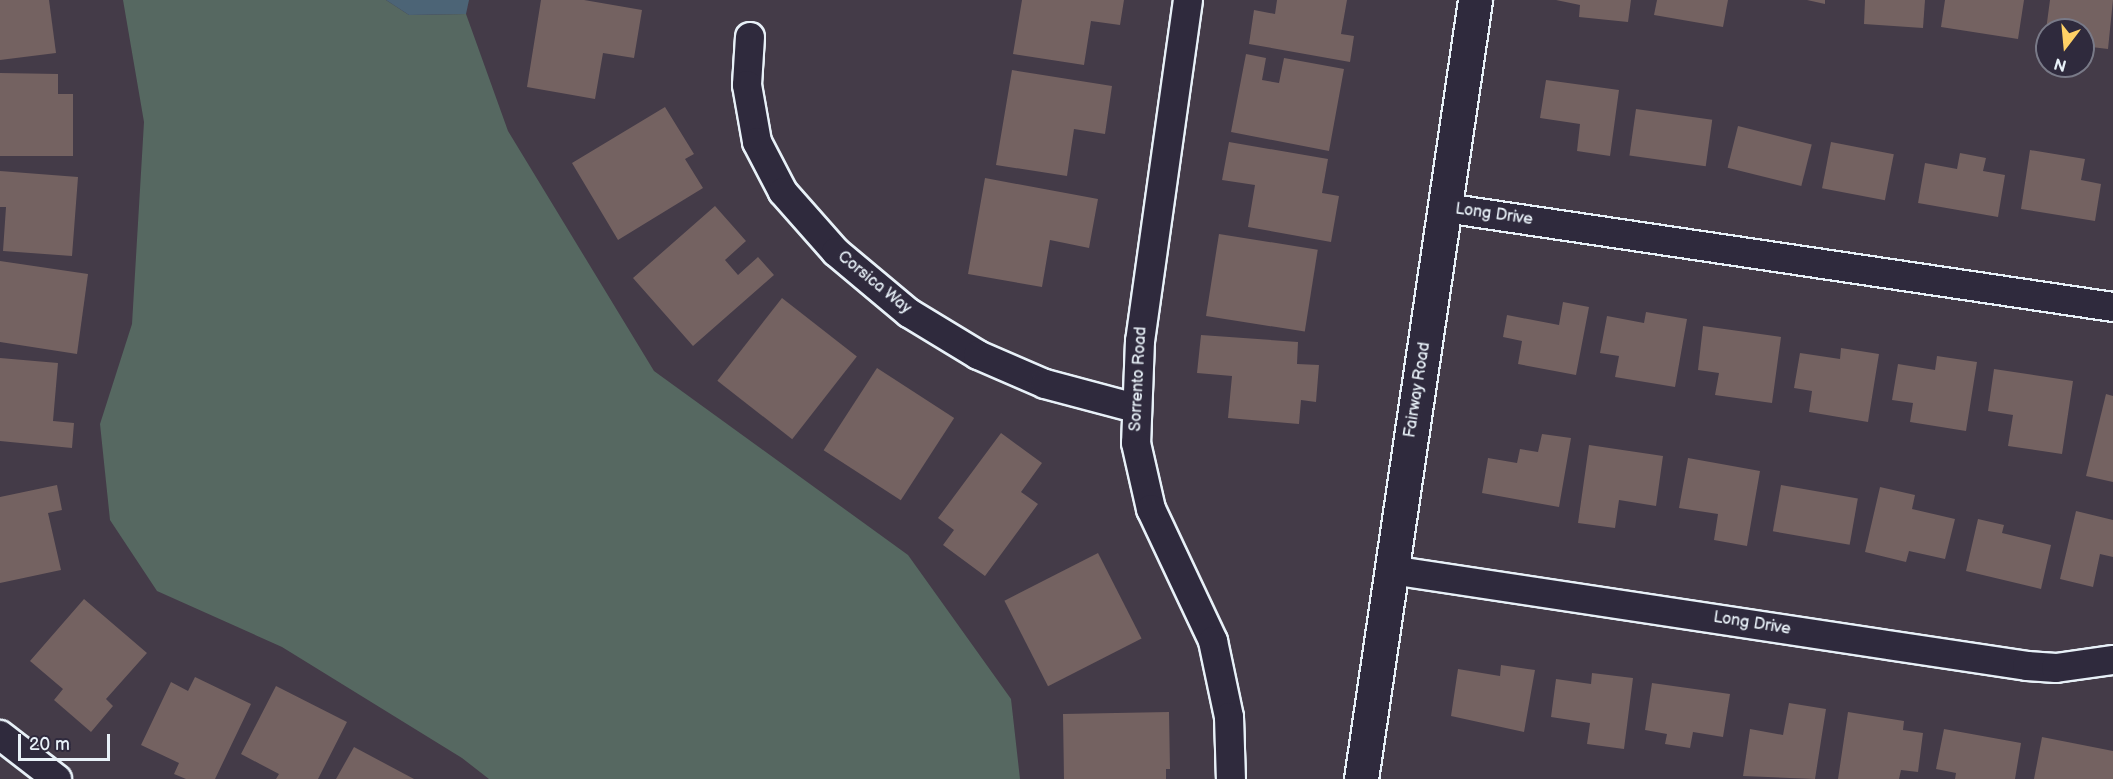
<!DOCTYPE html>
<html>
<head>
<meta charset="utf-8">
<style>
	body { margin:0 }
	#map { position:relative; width:2113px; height:779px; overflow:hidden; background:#443b48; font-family:"Balsamiq Sans",sans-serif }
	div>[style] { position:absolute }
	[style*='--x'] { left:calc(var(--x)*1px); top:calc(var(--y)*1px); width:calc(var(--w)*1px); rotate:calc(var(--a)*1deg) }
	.green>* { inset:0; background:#566861 }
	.water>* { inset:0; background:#4c6476 }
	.building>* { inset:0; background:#746261; transform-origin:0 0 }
	.roads { filter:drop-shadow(2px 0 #e8f1f8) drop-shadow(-2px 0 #e8f1f8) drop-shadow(0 2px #e8f1f8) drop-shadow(0 -2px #e8f1f8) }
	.street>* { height:28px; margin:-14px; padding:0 14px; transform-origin:14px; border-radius:14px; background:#2f2a3d }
	.secondary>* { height:33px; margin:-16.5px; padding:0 16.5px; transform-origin:16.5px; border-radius:16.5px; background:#2f2a3d }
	span { translate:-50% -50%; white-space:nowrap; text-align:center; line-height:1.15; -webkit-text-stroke:6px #2f2a3d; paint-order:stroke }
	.street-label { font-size:16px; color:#e8f1f8 }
	.north { position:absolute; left:2035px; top:18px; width:60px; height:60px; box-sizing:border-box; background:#2f2a3d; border:2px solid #797a88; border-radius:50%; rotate:196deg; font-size:16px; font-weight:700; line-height:24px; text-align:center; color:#e8f1f8 }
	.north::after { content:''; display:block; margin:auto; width:21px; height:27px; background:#ffd166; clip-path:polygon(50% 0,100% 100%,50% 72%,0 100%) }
	.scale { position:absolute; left:18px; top:734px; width:92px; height:27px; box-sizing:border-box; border:3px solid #e8f1f8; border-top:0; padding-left:8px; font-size:18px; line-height:21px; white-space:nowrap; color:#e8f1f8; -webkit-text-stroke:4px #2f2a3d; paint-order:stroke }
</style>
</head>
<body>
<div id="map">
	<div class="green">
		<div style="clip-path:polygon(123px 0,386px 0,409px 15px,466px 14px,508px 131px,654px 371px,908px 555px,1011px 699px,1020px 779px,489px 779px,462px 758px,282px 647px,157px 591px,110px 520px,100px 424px,132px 324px,144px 122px)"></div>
	</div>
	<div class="water">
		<div style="clip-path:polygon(386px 0,469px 0,466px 14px,409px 15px)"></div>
	</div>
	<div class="building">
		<div style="clip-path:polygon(0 0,49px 0,56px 53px,0 60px)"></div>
		<div style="clip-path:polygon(541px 0,584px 0,642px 10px,634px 58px,603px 53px,595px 99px,527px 87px)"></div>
		<div style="clip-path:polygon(1022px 0,1124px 0,1120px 25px,1091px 21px,1084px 65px,1013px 54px)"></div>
		<div style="clip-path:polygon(1277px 0,1347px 0,1341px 34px,1354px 36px,1350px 62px,1249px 44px,1254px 10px,1275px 14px)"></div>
		<div style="clip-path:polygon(1556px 0,1631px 0,1628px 22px,1579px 17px,1580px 5px)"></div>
		<div style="clip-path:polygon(1657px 0,1728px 0,1723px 27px,1654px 15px)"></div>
		<div style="clip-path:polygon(1807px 0,1825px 0,1825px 4px)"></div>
		<div style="clip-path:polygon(1865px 0,1925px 0,1923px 28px,1864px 24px)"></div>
		<div style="clip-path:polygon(1945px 0,2024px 0,2018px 39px,1941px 27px)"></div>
		<div style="clip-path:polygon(2050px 0,2113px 0,2108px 49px,2083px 46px,2083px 30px,2046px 30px)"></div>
		<div style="clip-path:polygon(1246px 54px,1266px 58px,1262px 80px,1279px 83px,1284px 58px,1344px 69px,1329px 151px,1231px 132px)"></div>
		<div style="clip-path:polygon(1012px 70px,1112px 86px,1105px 134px,1074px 129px,1067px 176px,996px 165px)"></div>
		<div style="clip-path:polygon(0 73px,58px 74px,58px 94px,73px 94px,73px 156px,0 156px)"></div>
		<div style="clip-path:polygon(1546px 80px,1619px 90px,1610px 156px,1577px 151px,1580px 124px,1540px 118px)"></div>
		<div style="clip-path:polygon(665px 107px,694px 154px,685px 159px,703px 188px,618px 240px,572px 163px)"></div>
		<div style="left:1636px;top:109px;width:77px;height:47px;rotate:8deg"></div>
		<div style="left:1738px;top:126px;width:76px;height:43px;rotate:14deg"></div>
		<div style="clip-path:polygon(1229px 142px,1328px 159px,1322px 193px,1339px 196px,1331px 242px,1248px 227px,1255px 185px,1222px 180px)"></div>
		<div style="left:1831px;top:142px;width:64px;height:47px;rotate:11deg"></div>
		<div style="clip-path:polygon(2030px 150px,2085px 159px,2081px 180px,2101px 184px,2095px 221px,2021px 209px)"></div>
		<div style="clip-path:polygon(1960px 153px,1986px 158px,1983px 171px,2005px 175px,1998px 217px,1918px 203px,1925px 163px,1957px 169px)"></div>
		<div style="clip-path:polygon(0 171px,78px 177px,72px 256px,3px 251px,6px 207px,0 207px)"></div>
		<div style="clip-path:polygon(985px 178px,1098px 199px,1089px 248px,1050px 240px,1042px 287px,968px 274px)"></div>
		<div style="clip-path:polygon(715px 206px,746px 241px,725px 260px,738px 275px,758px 257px,774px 275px,693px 346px,633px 278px)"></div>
		<div style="left:1219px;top:234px;width:100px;height:83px;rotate:9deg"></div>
		<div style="clip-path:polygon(0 261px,88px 274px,77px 354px,0 342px)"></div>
		<div style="left:782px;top:298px;width:95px;height:105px;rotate:38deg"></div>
		<div style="clip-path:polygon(1563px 302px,1589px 307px,1576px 375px,1518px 364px,1522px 341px,1503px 337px,1507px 315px,1559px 325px)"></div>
		<div style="clip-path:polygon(1646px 312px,1687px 319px,1675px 387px,1615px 377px,1619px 356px,1600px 353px,1607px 316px,1644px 323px)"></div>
		<div style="clip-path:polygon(1703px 326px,1781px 337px,1772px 403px,1715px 395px,1719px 373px,1698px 370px)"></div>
		<div style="clip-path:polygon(1201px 335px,1298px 342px,1297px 364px,1319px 365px,1316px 402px,1301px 400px,1299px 424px,1228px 418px,1232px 376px,1197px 373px)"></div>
		<div style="clip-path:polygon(1841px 348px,1879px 354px,1868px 422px,1809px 412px,1812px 391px,1794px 388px,1800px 353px,1840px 359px)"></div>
		<div style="clip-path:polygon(1937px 356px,1977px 362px,1966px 431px,1910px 422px,1913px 403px,1892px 400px,1898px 364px,1935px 370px)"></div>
		<div style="clip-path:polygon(0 358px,58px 363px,53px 421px,74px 423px,72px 448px,0 441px)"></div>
		<div style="left:877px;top:368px;width:92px;height:98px;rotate:33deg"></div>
		<div style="clip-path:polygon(1994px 369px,2073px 381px,2062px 454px,2008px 446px,2013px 415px,1988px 411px)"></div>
		<div style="clip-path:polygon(2106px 394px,2113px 396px,2113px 482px,2086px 476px)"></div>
		<div style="clip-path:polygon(1001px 433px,1042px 463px,1021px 492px,1038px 504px,985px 576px,943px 545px,954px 530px,938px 518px)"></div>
		<div style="clip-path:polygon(1542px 434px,1571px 438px,1559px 507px,1482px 493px,1488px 458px,1517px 463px,1520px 449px,1538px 452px)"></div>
		<div style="clip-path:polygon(1589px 445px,1663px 456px,1656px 506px,1619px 500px,1615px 528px,1578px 523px)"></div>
		<div style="clip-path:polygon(1688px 458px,1760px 471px,1747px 546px,1714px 540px,1718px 514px,1679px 508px)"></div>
		<div style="clip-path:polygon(57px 485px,62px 510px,48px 513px,61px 570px,0 583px,0 497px)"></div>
		<div style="left:1781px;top:485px;width:78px;height:47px;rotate:10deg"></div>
		<div style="clip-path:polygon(1880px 487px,1915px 495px,1912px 509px,1955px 519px,1945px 559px,1909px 551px,1906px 562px,1865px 552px)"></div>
		<div style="clip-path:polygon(2076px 511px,2113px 520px,2113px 557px,2100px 554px,2093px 587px,2060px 579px)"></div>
		<div style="clip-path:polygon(1978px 519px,2004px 525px,2002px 533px,2051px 545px,2041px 589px,1966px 571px)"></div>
		<div style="left:1098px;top:553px;width:96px;height:105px;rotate:63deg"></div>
		<div style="clip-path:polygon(84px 599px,147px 653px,106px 699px,113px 706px,91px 732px,54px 700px,63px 689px,30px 661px)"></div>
		<div style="clip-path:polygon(1501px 665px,1535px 670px,1524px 732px,1451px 716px,1458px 669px,1500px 676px)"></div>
		<div style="clip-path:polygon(1592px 673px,1633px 678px,1624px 749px,1587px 744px,1590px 723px,1551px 717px,1556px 679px,1591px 684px)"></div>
		<div style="clip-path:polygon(195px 677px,251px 704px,215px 779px,186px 779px,174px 774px,179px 763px,141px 745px,171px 682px,188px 691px)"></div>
		<div style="clip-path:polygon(1652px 683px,1730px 694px,1723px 737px,1693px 732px,1690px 748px,1665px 744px,1667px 734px,1645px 730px)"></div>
		<div style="clip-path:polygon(276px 686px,347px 722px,318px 779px,276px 779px,279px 774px,241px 754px)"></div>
		<div style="clip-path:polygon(1789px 703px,1826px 709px,1815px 779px,1743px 776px,1750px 729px,1783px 735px)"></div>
		<div style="clip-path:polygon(1169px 712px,1170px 769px,1166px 769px,1166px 779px,1064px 779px,1063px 714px)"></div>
		<div style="clip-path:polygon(1848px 712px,1904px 721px,1903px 730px,1923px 733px,1918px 772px,1901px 770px,1899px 779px,1838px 779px)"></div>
		<div style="clip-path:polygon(1944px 729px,2021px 743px,2015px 779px,1955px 779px,1956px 773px,1936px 769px)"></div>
		<div style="clip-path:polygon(2042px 737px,2113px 751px,2113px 779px,2034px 779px)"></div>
		<div style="clip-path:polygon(354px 747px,414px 779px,336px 779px)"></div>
	</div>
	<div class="roads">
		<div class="street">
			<div style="--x:1188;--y:0;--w:344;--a:98"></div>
			<div style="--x:1140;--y:341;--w:102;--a:92.2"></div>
			<div style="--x:1136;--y:443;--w:68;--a:77.2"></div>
			<div style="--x:1151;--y:509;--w:146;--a:64.8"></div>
			<div style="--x:1213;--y:641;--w:78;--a:78.1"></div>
			<div style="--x:1229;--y:717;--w:62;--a:88.2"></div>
			<div style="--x:750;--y:37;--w:48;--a:93.6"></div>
			<div style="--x:747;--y:85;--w:58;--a:80"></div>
			<div style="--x:757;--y:142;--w:56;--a:62.5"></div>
			<div style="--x:783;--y:192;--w:80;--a:48.5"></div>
			<div style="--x:836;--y:252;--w:95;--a:39.9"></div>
			<div style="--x:909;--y:313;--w:81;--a:31.3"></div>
			<div style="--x:978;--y:355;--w:73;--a:23.4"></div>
			<div style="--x:1045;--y:384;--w:93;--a:14.9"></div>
			<div style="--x:1445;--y:208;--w:675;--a:8.43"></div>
			<div style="--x:1391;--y:570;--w:643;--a:8.58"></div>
			<div style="--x:2027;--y:666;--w:29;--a:4"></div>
			<div style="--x:2056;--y:668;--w:58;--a:-8"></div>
			<div style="--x:0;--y:735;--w:72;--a:37.7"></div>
		</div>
		<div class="secondary">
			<div style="--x:1361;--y:779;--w:787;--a:-81.67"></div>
		</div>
	</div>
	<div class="street-label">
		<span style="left:1494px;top:215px;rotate:8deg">Long Drive</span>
		<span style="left:874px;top:283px;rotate:39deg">Corsica Way</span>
		<span style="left:1139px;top:379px;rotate:-87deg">Sorrento Road</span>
		<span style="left:1418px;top:390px;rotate:-81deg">Fairway Road</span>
		<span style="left:1752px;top:624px;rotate:9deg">Long Drive</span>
	</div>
	<div class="north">N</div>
	<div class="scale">20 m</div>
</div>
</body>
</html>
